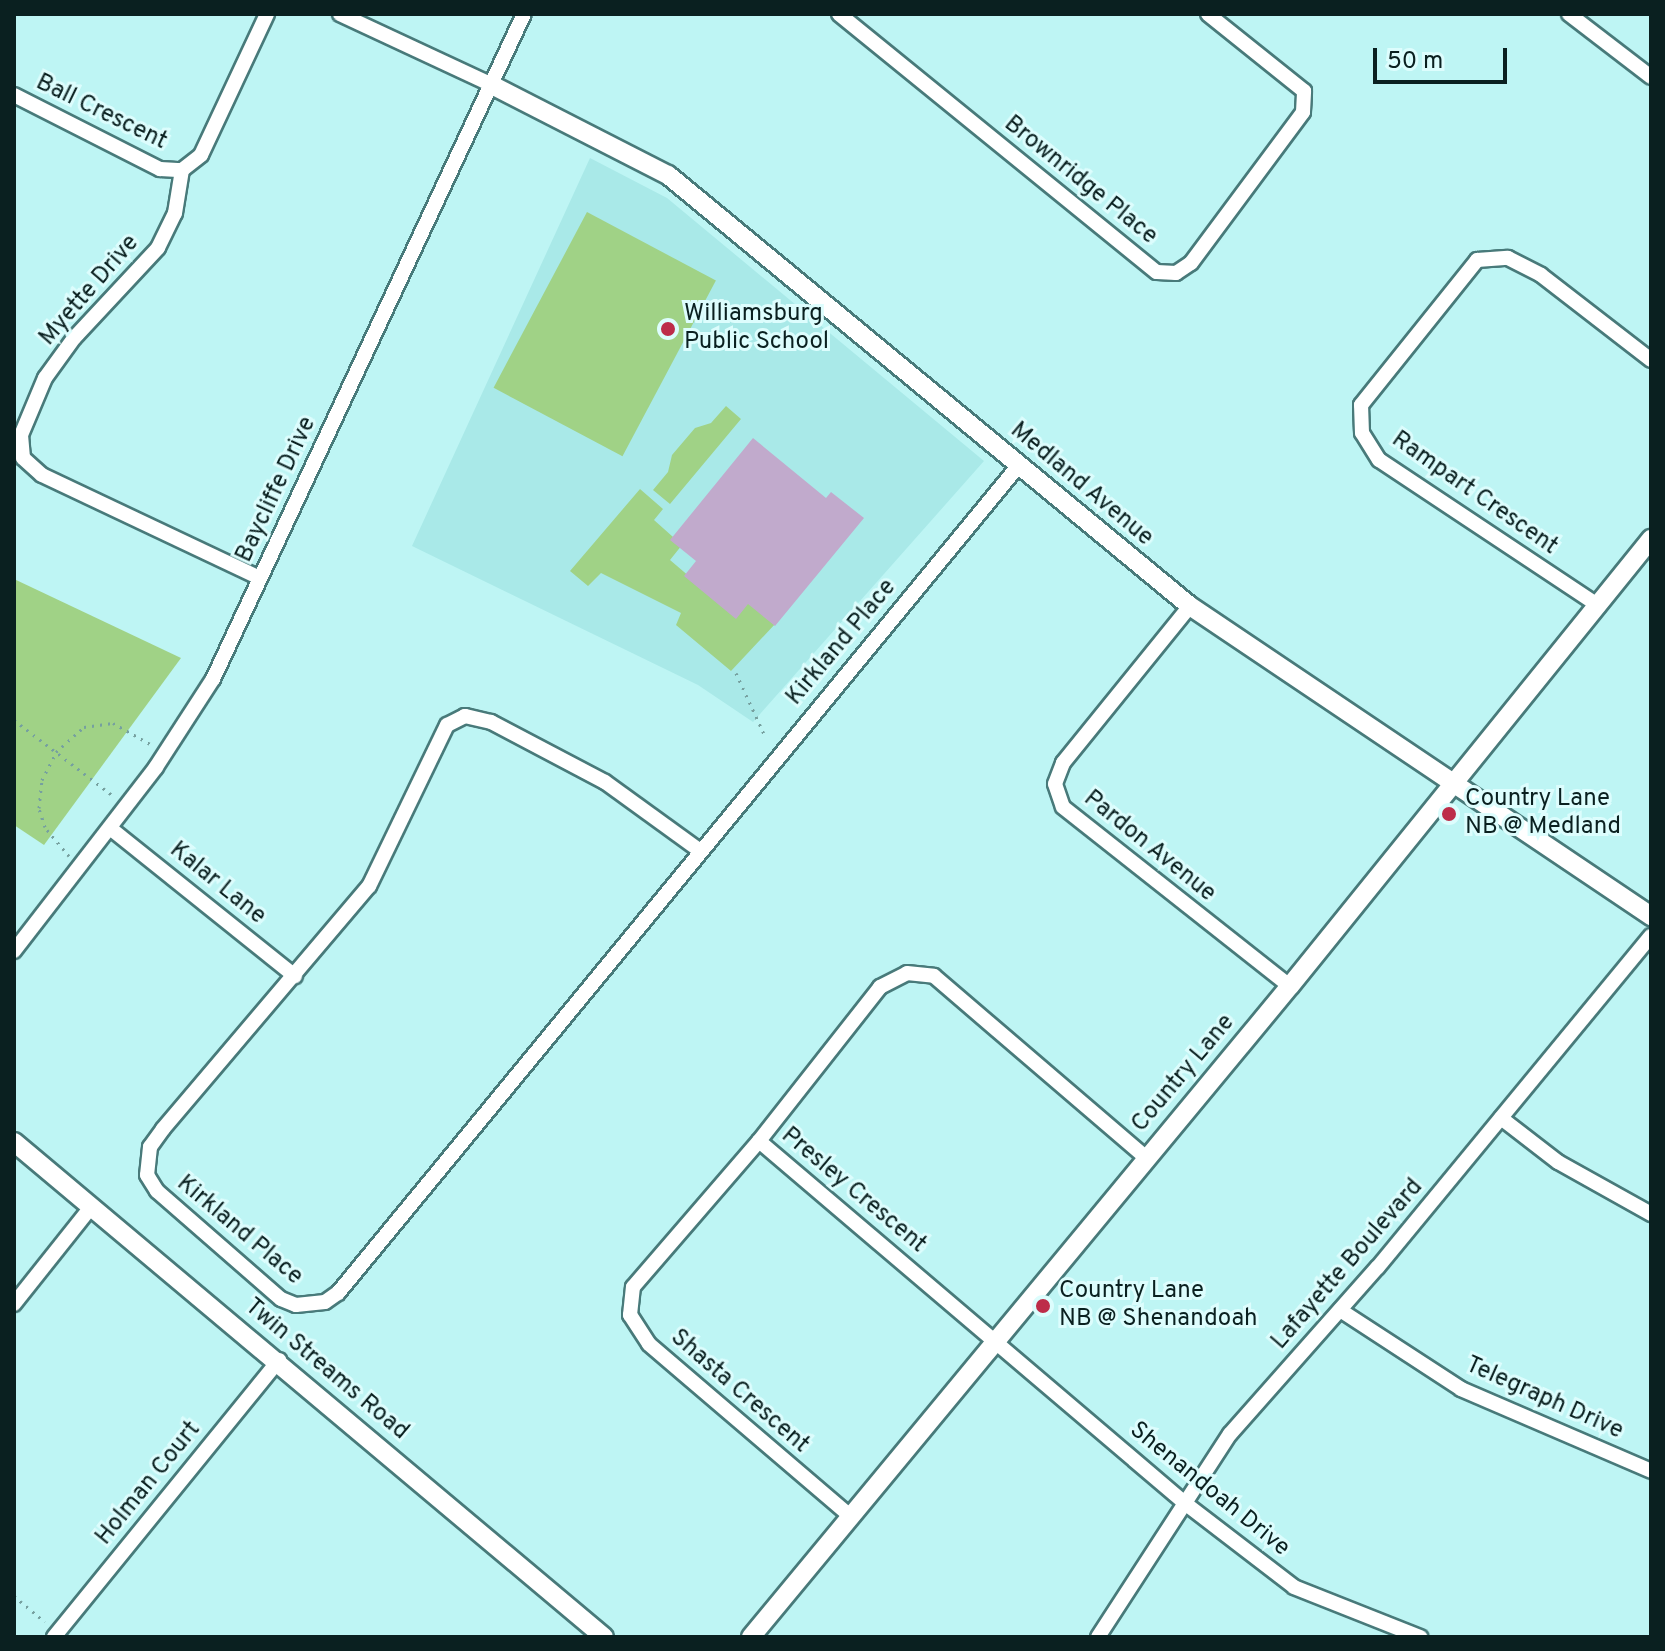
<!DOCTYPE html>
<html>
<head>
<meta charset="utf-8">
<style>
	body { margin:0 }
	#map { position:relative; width:1665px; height:1651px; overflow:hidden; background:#bef5f4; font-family:Overpass,sans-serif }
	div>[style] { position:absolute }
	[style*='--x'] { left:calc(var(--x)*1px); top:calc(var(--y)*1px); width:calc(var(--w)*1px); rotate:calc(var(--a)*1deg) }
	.built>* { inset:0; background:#a9e9e8 }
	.green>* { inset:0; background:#a0d286; transform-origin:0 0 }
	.building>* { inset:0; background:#c1aacc }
	.path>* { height:3px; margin-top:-1.5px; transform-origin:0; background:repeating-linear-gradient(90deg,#76a09f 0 2px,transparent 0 8px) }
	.roads { filter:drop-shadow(2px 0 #487a7a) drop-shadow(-2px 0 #487a7a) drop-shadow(0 2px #487a7a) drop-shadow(0 -2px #487a7a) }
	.minor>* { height:14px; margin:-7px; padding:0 7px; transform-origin:7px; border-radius:7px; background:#fff }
	.tertiary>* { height:18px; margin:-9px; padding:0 9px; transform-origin:9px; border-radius:9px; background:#fff }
	.dots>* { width:22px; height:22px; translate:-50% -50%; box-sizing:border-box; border:4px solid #ddfdfd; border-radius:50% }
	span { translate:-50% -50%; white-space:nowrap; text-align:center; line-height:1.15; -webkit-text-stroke:6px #ddfdfd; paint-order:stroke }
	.street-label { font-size:24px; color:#0a2020 }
	.poi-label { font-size:24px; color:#0a2020 }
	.left { translate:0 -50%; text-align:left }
	.frame { position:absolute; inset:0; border:16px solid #0a2020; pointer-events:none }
	.scale { position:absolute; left:1373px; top:48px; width:134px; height:36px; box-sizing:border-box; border:4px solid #0a2020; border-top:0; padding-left:10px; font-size:24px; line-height:28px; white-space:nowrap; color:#0a2020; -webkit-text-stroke:6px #ddfdfd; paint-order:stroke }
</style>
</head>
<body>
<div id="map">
	<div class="built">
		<div style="clip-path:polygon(590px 158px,667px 198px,984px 461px,753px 722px,698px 685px,412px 546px)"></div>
	</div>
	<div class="green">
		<div style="left:587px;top:212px;width:146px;height:199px;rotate:28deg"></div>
		<div style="clip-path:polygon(726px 406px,741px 419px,670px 504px,653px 490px,668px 472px,672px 455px,695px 428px,711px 423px)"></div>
		<div style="clip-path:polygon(640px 489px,663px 509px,654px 520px,682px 545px,670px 560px,731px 612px,745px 596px,776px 623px,731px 671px,676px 625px,681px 613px,601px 573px,588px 586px,570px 571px)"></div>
		<div style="clip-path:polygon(14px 579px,181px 658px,44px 845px,14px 825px)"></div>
	</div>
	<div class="building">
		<div style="clip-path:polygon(753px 438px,826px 498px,831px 492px,864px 518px,775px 626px,748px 604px,736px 619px,684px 576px,696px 561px,670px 540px)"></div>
	</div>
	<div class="path">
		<div style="--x:736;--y:673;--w:67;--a:65.3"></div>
		<div style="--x:14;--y:720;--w:123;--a:37.4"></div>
		<div style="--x:69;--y:856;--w:38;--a:-130"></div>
		<div style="--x:45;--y:827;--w:20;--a:-108"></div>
		<div style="--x:39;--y:808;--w:28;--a:-84"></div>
		<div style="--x:42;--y:780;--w:31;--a:-63"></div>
		<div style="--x:56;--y:752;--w:38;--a:-42"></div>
		<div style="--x:84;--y:727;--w:29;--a:-8"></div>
		<div style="--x:113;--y:723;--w:45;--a:29.4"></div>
		<div style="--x:14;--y:1596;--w:40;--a:40"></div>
	</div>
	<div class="roads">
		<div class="minor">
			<div style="--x:340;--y:14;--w:166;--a:25"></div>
			<div style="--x:839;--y:14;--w:409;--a:39.1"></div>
			<div style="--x:1157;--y:272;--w:19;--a:3"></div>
			<div style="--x:1176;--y:273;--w:18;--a:-34"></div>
			<div style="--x:1191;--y:263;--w:188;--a:-53.4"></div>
			<div style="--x:1303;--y:112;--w:21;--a:-87"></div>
			<div style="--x:1304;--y:91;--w:123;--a:-141.3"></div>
			<div style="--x:1569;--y:14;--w:103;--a:37.5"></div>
			<div style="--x:14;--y:95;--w:164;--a:26.9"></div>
			<div style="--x:160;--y:169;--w:22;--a:3"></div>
			<div style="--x:182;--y:170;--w:24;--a:-38"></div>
			<div style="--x:201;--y:155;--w:156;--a:-64.9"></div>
			<div style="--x:182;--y:170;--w:44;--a:99.2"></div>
			<div style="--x:175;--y:213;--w:39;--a:116"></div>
			<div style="--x:158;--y:248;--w:123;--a:133"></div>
			<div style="--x:74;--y:338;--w:49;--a:125.9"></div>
			<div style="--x:45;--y:378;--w:62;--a:112.8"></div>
			<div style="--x:21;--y:435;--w:23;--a:85"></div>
			<div style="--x:23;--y:458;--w:25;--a:42"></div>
			<div style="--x:42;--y:475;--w:241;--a:25.3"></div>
			<div style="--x:1190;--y:606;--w:202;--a:129"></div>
			<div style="--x:1063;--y:763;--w:22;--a:111"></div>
			<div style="--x:1055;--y:784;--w:24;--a:71"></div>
			<div style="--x:1063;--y:807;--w:289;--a:38.3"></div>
			<div style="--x:1599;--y:606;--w:264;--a:-146.4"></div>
			<div style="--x:1379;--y:460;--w:32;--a:-122"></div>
			<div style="--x:1362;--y:433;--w:28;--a:-92"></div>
			<div style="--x:1361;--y:405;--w:186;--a:-51.3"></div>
			<div style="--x:1477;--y:260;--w:31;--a:-4"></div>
			<div style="--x:1508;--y:258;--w:37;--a:27"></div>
			<div style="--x:1541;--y:275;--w:139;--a:37.7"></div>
			<div style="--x:110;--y:828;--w:237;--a:38.7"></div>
			<div style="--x:699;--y:850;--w:116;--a:-144.1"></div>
			<div style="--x:605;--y:782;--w:129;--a:-152.2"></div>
			<div style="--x:491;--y:722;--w:27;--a:-167"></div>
			<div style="--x:465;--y:716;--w:20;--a:153"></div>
			<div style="--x:447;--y:725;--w:179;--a:115.8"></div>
			<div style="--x:369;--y:886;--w:319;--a:130.3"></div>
			<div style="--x:163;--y:1129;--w:22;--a:126"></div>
			<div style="--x:150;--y:1147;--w:28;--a:96"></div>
			<div style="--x:147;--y:1175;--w:19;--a:58"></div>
			<div style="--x:157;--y:1191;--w:164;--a:41.1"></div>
			<div style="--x:281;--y:1299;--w:16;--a:22"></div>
			<div style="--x:296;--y:1305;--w:29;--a:-6"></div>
			<div style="--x:325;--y:1302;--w:16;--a:-35"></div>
			<div style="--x:338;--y:1293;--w:1072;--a:-50.56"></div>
			<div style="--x:14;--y:951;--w:232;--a:-52.3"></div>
			<div style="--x:156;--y:767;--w:105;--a:-57.1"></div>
			<div style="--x:213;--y:679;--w:734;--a:-64.94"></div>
			<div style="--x:1501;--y:1118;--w:72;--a:37.7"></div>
			<div style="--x:1558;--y:1162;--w:107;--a:29.2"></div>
			<div style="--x:759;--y:1141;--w:560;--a:40.37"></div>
			<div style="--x:1186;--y:1504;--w:136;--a:37.5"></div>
			<div style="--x:1294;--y:1587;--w:136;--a:21.6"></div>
			<div style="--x:14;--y:1304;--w:125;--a:-51.5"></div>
			<div style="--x:1340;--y:1310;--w:145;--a:33.1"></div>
			<div style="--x:1461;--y:1389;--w:207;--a:23.3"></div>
			<div style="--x:849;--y:1515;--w:263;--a:-139.5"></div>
			<div style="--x:649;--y:1344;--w:35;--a:-123"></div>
			<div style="--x:630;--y:1315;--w:28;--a:-84"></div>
			<div style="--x:633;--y:1287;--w:193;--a:-49.2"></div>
			<div style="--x:759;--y:1141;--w:196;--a:-51.8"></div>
			<div style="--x:880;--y:987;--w:30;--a:-27"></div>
			<div style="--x:907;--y:973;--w:27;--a:6"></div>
			<div style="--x:934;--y:976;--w:278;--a:40.6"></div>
			<div style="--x:54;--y:1637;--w:357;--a:-50.9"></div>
			<div style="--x:1098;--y:1637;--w:242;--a:-57"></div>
			<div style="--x:1230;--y:1434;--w:223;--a:-48.5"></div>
			<div style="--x:1378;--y:1267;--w:429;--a:-50.5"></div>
		</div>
		<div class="tertiary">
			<div style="--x:490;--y:84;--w:200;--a:27.1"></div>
			<div style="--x:668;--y:175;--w:677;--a:39.55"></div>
			<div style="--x:1190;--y:606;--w:556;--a:33.92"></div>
			<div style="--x:14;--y:1142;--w:770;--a:40"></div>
			<div style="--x:751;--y:1637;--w:845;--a:-50.38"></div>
			<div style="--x:1290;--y:986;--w:575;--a:-51.08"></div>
		</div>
	</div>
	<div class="dots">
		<div style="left:668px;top:329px;background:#bd2d49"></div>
		<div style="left:1449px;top:814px;background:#bd2d49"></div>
		<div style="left:1043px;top:1306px;background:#bd2d49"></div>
	</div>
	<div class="street-label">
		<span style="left:101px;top:113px;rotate:26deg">Ball Crescent</span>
		<span style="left:1080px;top:181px;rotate:39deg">Brownridge Place</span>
		<span style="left:90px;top:291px;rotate:-49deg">Myette Drive</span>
		<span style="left:1081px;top:485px;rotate:40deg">Medland Avenue</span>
		<span style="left:277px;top:490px;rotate:-65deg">Baycliffe Drive</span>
		<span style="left:1474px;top:494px;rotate:35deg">Rampart Crescent</span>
		<span style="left:842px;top:643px;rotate:-50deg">Kirkland Place</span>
		<span style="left:1149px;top:847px;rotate:39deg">Pardon Avenue</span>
		<span style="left:217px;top:884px;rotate:39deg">Kalar Lane</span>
		<span style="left:1184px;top:1074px;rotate:-50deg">Country Lane</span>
		<span style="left:853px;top:1191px;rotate:40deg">Presley Crescent</span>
		<span style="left:239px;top:1231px;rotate:40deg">Kirkland Place</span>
		<span style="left:1348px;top:1265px;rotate:-49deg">Lafayette Boulevard</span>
		<span style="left:326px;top:1370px;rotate:40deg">Twin Streams Road</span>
		<span style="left:739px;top:1392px;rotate:41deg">Shasta Crescent</span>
		<span style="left:1544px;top:1399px;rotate:24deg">Telegraph Drive</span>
		<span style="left:149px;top:1484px;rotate:-51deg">Holman Court</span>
		<span style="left:1209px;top:1490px;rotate:39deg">Shenandoah Drive</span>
	</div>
	<div class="poi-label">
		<span class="left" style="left:684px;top:329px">Williamsburg<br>Public School</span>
		<span class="left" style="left:1465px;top:814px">Country Lane<br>NB @ Medland</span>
		<span class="left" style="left:1059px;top:1306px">Country Lane<br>NB @ Shenandoah</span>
	</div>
	<div class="frame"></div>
	<div class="scale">50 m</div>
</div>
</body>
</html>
